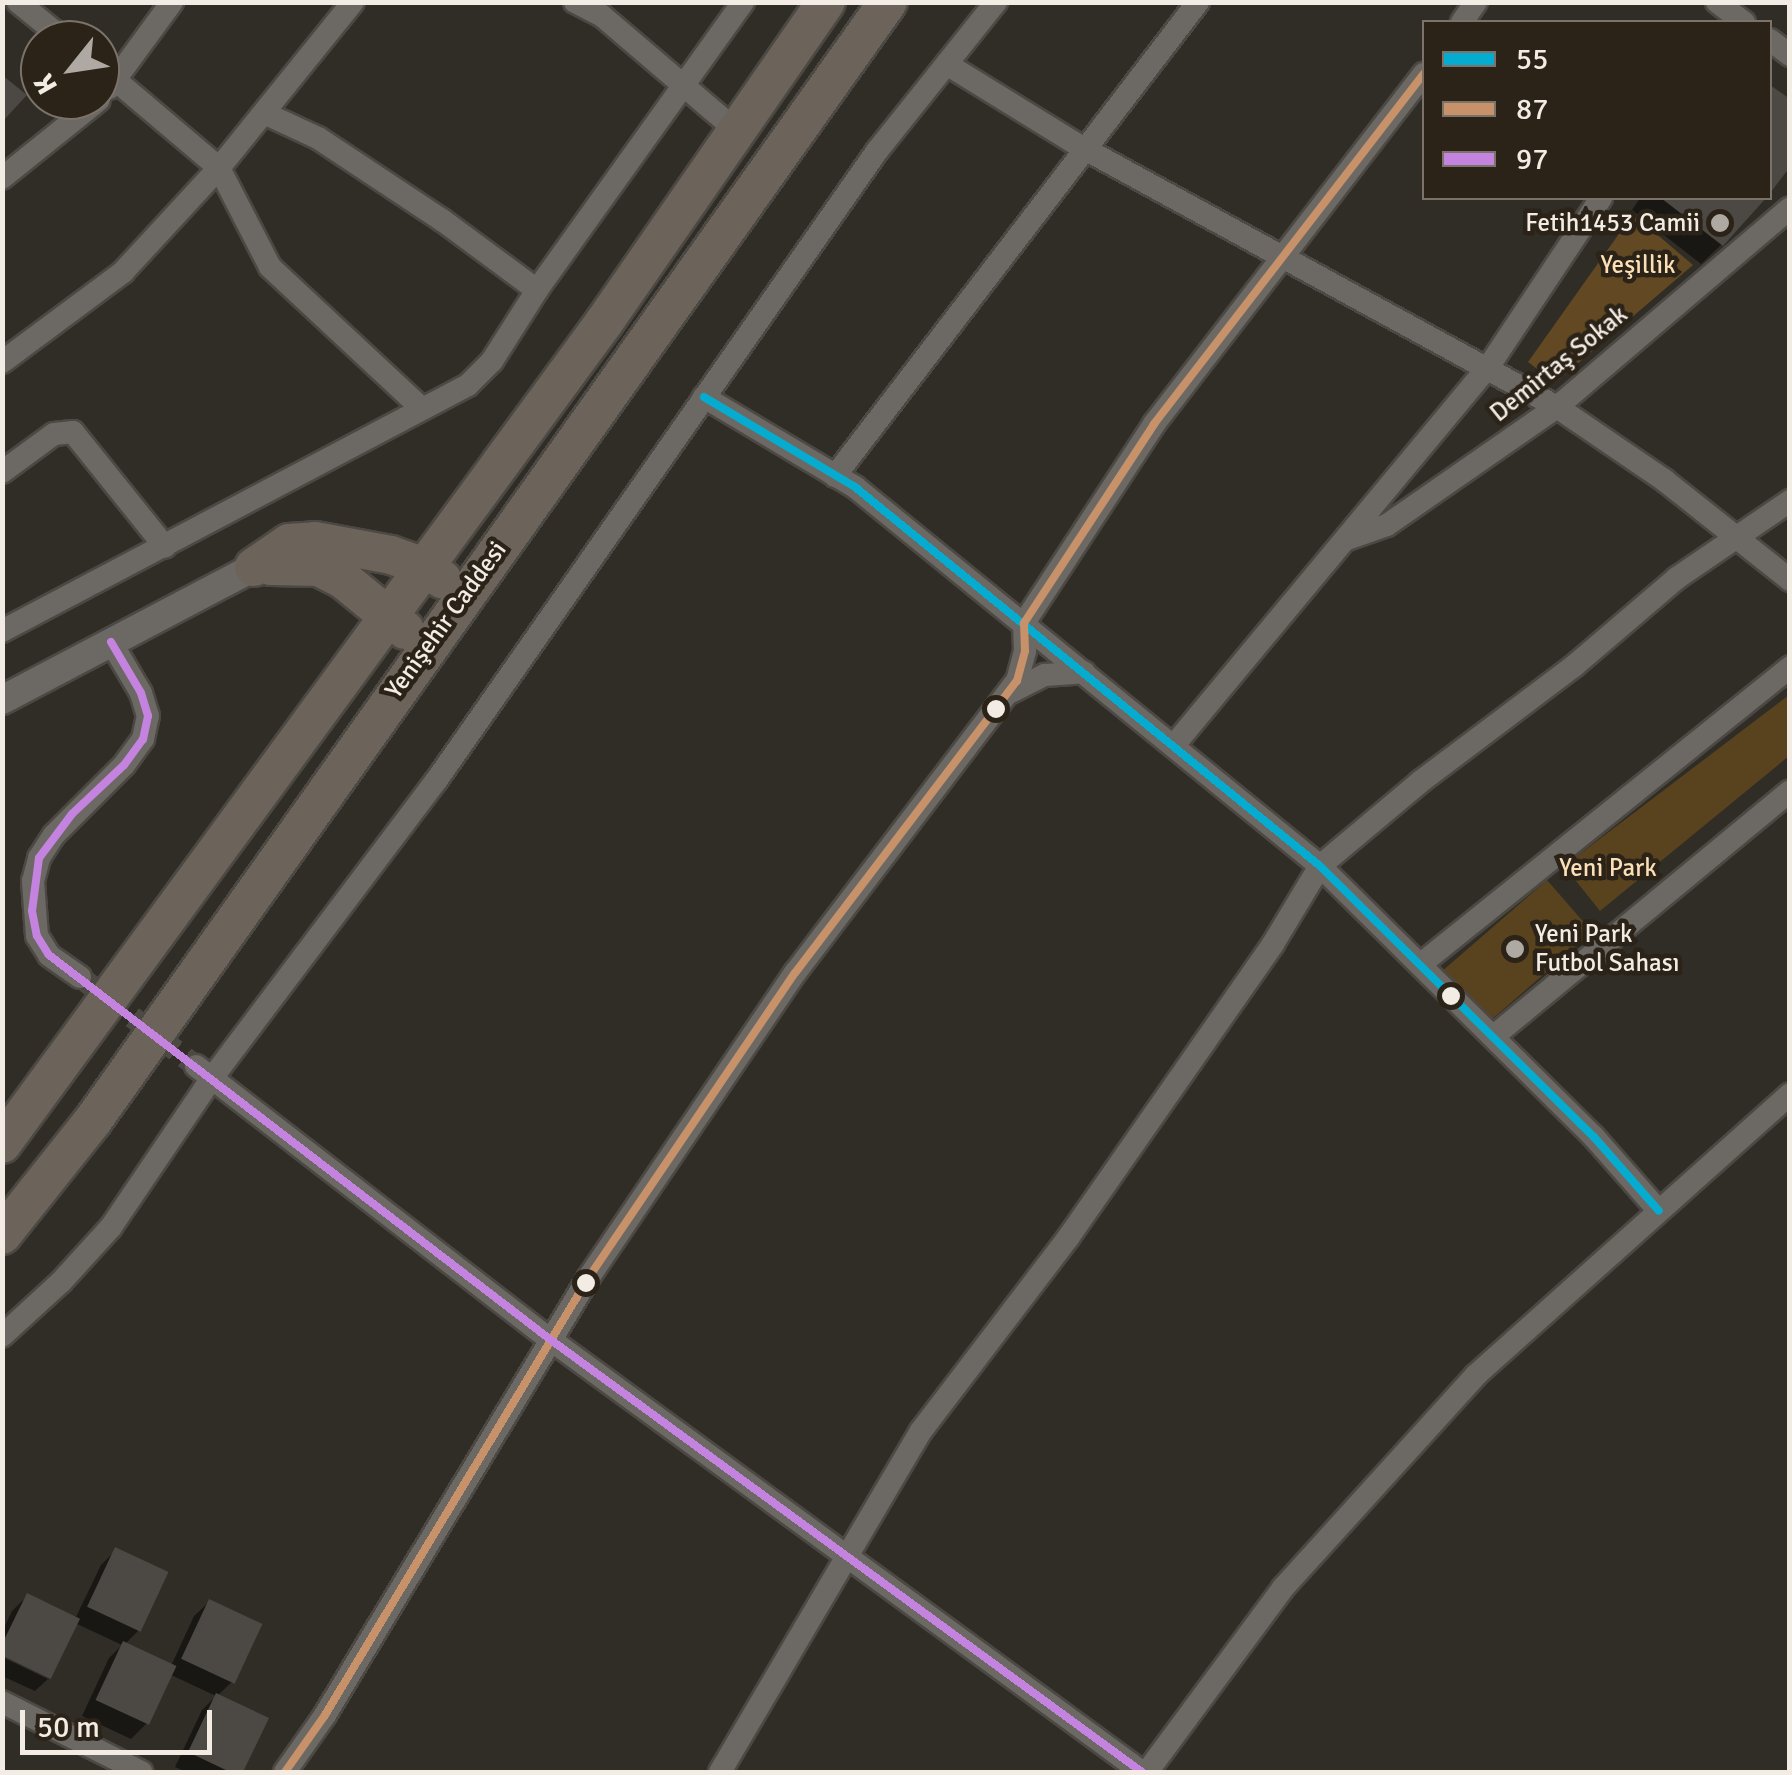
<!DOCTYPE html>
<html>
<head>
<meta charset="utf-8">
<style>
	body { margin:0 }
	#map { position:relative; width:1792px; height:1775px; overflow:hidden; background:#302c26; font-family:Signika,sans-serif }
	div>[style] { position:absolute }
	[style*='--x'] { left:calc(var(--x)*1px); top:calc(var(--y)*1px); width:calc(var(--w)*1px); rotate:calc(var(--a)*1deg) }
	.green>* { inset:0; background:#59421e; transform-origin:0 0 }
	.forest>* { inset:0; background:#624923 }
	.shadow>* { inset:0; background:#0007 }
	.building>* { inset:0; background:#4c4944; transform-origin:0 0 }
	.minor-tunnel>* { height:22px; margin-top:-11px; transform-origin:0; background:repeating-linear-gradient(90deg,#4d4943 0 22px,transparent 0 33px) }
	.roads { filter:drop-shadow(2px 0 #4c4843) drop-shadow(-2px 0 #4c4843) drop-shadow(0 2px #4c4843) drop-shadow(0 -2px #4c4843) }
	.minor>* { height:22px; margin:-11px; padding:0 11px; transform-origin:11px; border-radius:11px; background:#6c6863 }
	.tertiary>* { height:28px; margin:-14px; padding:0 14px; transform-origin:14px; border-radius:14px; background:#6c6863 }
	.trunk>* { height:38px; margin:-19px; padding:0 19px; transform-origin:19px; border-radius:19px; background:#6c645a }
	.bus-1>* { height:8px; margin:-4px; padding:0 4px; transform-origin:4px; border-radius:4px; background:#06acd0 }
	.bus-2>* { height:8px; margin:-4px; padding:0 4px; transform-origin:4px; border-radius:4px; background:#c7916a }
	.bus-3>* { height:8px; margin:-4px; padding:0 4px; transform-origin:4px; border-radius:4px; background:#c483df }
	.dots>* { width:28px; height:28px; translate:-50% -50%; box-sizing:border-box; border:5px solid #2b2318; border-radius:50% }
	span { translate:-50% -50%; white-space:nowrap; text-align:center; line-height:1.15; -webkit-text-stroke:9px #2b2318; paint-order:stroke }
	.poi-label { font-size:25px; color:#f2ece5 }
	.right { translate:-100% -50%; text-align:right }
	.left { translate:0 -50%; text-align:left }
	.park-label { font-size:25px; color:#fbdfb7 }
	.street-label { font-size:25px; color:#f2ece5 }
	.frame { position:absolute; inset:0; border:5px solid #f2ece5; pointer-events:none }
	.legend { position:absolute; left:1422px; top:20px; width:350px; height:180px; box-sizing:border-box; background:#2b2318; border:2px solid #7b736a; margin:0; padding:12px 18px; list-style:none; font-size:30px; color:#f2ece5 }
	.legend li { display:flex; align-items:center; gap:20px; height:50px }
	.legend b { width:50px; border:2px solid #7b736a }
	.north { position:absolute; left:20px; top:20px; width:100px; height:100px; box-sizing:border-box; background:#2b2318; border:2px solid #7b736a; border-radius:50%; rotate:240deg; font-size:28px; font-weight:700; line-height:40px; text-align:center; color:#f2ece5 }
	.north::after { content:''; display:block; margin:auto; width:35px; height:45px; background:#aea9a2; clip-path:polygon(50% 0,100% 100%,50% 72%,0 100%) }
	.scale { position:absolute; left:20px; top:1710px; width:192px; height:45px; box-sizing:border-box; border:5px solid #f2ece5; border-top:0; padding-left:12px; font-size:30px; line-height:35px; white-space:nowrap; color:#f2ece5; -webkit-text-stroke:8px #2b2318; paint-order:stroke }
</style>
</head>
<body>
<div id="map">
	<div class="green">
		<div style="clip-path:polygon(1789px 695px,1789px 756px,1600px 911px,1564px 866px)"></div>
		<div style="left:1547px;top:880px;width:69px;height:140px;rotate:49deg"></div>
	</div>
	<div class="forest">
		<div style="clip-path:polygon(1633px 214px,1693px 265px,1555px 383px,1528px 362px)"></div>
	</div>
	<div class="shadow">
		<div style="clip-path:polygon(1770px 88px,1790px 102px,1790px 163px,1770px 189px)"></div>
		<div style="clip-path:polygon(1640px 198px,1763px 198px,1740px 227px,1701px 264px,1632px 210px)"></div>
		<div style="clip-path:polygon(116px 1550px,138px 1631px,125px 1644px,171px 1666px,194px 1616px,209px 1602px,258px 1625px,232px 1682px,217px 1696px,266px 1719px,240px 1772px,186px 1772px,175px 1767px,202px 1710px,216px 1696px,169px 1674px,146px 1724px,131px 1739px,82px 1716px,109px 1658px,122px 1645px,75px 1623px,50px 1677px,35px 1691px,2px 1676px,2px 1657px,48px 1679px,48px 1673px,2px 1652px,2px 1632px,12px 1611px,27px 1596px,75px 1619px,101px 1565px)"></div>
	</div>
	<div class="building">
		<div style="clip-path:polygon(2px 75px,27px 95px,2px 122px)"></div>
		<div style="clip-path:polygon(1770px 85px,1790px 99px,1790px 167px,1770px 193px)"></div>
		<div style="clip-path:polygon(1661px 198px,1766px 198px,1723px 246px)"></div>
		<div style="left:115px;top:1547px;width:59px;height:66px;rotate:25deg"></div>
		<div style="left:27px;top:1593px;width:59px;height:67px;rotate:26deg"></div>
		<div style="left:209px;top:1599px;width:59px;height:66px;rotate:25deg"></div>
		<div style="left:123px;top:1641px;width:59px;height:65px;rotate:25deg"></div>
		<div style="clip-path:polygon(216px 1693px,269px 1718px,243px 1772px,230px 1772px,188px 1752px)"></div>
	</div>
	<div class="minor-tunnel">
		<div style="--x:80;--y:977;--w:146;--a:37.5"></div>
	</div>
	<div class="roads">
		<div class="minor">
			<div style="--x:18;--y:2;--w:60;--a:39"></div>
			<div style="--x:575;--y:2;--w:29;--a:27"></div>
			<div style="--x:601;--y:15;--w:180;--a:40.5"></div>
			<div style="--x:1717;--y:2;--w:34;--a:37"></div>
			<div style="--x:1462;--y:22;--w:24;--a:-55"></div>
			<div style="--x:1770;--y:40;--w:25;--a:37"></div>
			<div style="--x:948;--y:65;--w:158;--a:31.6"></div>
			<div style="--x:1083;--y:148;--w:540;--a:28.65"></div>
			<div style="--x:1557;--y:407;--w:130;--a:34.3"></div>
			<div style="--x:1664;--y:480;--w:161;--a:38.4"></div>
			<div style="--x:100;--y:67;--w:156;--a:40.3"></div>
			<div style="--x:219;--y:168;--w:111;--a:62.7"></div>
			<div style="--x:270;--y:267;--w:205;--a:43"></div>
			<div style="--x:109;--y:88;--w:107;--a:-53.8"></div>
			<div style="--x:264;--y:113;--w:60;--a:24.8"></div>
			<div style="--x:318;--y:138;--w:149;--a:33.5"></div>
			<div style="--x:442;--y:220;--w:118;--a:36.4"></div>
			<div style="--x:2;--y:178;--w:124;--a:-38.8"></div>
			<div style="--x:2;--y:362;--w:151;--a:-36.6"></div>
			<div style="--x:123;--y:272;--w:142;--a:-47.3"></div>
			<div style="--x:219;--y:168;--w:213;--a:-51.1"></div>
			<div style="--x:704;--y:397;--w:176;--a:30.8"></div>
			<div style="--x:855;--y:487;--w:600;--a:39.18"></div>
			<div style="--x:1320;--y:866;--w:385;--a:44.7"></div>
			<div style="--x:1594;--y:1137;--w:98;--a:48.7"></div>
			<div style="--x:2;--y:472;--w:64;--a:-36.2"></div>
			<div style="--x:54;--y:434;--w:19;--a:-6"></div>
			<div style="--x:73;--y:432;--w:147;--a:51.3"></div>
			<div style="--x:835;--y:476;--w:597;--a:-52.55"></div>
			<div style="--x:1347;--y:539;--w:42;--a:-19.3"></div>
			<div style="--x:1387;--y:525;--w:207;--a:-34.8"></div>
			<div style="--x:1557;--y:407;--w:306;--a:-40.5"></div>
			<div style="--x:2;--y:631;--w:527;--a:-27.83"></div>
			<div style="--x:468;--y:385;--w:34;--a:-45"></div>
			<div style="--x:492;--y:361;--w:84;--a:-57.6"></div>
			<div style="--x:537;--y:290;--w:354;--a:-54.4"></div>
			<div style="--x:1011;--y:692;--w:38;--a:-27"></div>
			<div style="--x:1045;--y:675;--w:39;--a:-4"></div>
			<div style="--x:1175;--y:744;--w:491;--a:-50.3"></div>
			<div style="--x:1489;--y:366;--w:202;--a:-56.3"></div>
			<div style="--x:1421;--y:964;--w:474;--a:-38.8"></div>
			<div style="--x:80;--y:977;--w:38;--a:-145"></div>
			<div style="--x:49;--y:955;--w:22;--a:-122"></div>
			<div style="--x:37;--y:936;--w:55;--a:-94.2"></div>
			<div style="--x:33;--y:881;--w:24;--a:-75"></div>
			<div style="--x:39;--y:858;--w:27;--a:-57"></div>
			<div style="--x:54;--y:835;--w:99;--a:-45"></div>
			<div style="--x:124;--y:765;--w:32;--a:-54"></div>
			<div style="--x:143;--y:739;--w:24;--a:-78"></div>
			<div style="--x:148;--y:716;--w:24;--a:-107"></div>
			<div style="--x:141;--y:693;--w:59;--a:-120.5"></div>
			<div style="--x:1494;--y:1036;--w:384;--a:-39.6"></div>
			<div style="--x:196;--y:1066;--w:448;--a:37.7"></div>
			<div style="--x:551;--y:1340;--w:732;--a:36.17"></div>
			<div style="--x:2;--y:1336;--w:80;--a:-42.5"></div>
			<div style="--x:61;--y:1282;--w:74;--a:-47.7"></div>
			<div style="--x:111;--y:1227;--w:180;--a:-55.9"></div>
			<div style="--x:212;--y:1078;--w:372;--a:-53"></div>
			<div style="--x:436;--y:781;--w:769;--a:-55.01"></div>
			<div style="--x:877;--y:151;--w:191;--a:-51.4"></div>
			<div style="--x:2;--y:1702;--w:156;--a:26.7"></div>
			<div style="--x:285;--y:1772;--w:70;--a:-54.9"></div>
			<div style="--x:325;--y:1715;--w:511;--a:-58.92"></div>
			<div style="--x:589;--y:1277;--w:367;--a:-55.9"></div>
			<div style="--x:795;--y:973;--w:367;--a:-52.8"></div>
			<div style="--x:1017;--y:681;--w:31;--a:-75"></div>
			<div style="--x:1025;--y:651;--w:28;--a:-92"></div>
			<div style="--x:1024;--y:623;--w:238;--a:-56.8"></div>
			<div style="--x:1154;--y:424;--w:442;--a:-52.4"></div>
			<div style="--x:720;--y:1772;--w:396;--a:-59.5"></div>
			<div style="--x:921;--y:1431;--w:243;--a:-52.7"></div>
			<div style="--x:1068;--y:1238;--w:358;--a:-55.1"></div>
			<div style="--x:1273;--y:944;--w:91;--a:-58.9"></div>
			<div style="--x:1320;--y:866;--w:131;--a:-40"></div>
			<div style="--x:1420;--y:782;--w:193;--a:-37"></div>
			<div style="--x:1574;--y:666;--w:135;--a:-40.5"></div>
			<div style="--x:1677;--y:578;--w:137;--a:-34.3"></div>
			<div style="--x:1147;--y:1772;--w:229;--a:-53.5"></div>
			<div style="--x:1283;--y:1588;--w:287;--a:-47.8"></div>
			<div style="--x:1476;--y:1375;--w:421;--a:-41.8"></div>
		</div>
		<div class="tertiary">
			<div style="--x:2;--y:700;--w:285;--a:-27.8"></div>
		</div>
		<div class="trunk">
			<div style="--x:271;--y:566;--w:48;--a:1.2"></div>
			<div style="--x:319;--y:567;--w:28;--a:27"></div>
			<div style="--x:344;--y:580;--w:79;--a:39.3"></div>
			<div style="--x:254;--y:567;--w:42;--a:-34.4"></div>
			<div style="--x:289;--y:543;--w:26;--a:-4"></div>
			<div style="--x:315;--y:541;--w:77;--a:10.4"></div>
			<div style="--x:391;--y:555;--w:35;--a:20"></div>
			<div style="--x:424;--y:567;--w:22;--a:34"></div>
			<div style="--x:2;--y:1144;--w:1020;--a:-53.77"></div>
			<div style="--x:605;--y:321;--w:388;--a:-55.3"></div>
			<div style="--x:2;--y:1235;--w:144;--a:-51.5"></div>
			<div style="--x:92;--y:1122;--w:1374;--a:-54.6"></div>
		</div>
	</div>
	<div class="bus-1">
		<div style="--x:704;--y:397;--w:176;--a:30.8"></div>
		<div style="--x:855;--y:487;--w:600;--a:39.18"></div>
		<div style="--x:1320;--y:866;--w:385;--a:44.7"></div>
		<div style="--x:1594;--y:1137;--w:98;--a:48.7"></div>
	</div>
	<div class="bus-2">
		<div style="--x:285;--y:1772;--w:70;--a:-54.9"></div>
		<div style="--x:325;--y:1715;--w:511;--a:-58.92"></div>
		<div style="--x:589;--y:1277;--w:367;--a:-55.9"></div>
		<div style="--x:795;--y:973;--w:367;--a:-52.8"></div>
		<div style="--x:1017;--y:681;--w:31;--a:-75"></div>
		<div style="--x:1025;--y:651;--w:28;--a:-92"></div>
		<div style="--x:1024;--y:623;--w:238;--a:-56.8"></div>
		<div style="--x:1154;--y:424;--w:442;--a:-52.4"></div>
	</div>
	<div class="bus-3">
		<div style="--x:111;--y:642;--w:59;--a:59.5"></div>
		<div style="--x:141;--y:693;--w:24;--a:73"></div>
		<div style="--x:148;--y:716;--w:24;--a:102"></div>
		<div style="--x:143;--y:739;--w:32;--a:126"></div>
		<div style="--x:124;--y:765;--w:71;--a:136.7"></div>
		<div style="--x:72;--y:814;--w:55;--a:126.9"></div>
		<div style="--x:39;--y:858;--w:53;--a:97.5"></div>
		<div style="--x:32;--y:911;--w:25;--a:79"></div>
		<div style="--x:37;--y:936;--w:22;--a:58"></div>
		<div style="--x:49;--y:955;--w:633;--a:37.49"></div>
		<div style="--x:551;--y:1340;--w:732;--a:36.17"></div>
	</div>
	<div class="dots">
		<div style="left:1720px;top:223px;background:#aea9a2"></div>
		<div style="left:996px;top:709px;background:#f2ece5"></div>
		<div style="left:1515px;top:949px;background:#aea9a2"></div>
		<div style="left:1451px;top:996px;background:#f2ece5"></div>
		<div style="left:586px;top:1283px;background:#f2ece5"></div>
	</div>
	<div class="poi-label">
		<span class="right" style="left:1700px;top:223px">Fetih1453 Camii</span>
		<span class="left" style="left:1535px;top:949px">Yeni Park<br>Futbol Sahası</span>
	</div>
	<div class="park-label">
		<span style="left:1638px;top:265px">Yeşillik</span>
		<span style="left:1608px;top:868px">Yeni Park</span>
	</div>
	<div class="street-label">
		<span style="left:1559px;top:364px;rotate:-39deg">Demirtaş Sokak</span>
		<span style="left:446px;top:620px;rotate:-54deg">Yenişehir Caddesi</span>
	</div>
	<div class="frame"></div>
	<ul class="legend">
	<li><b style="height:12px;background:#06acd0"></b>55</li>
	<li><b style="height:12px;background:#c7916a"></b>87</li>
	<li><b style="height:12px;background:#c483df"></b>97</li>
	</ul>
	<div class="north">K</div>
	<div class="scale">50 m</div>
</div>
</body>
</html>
